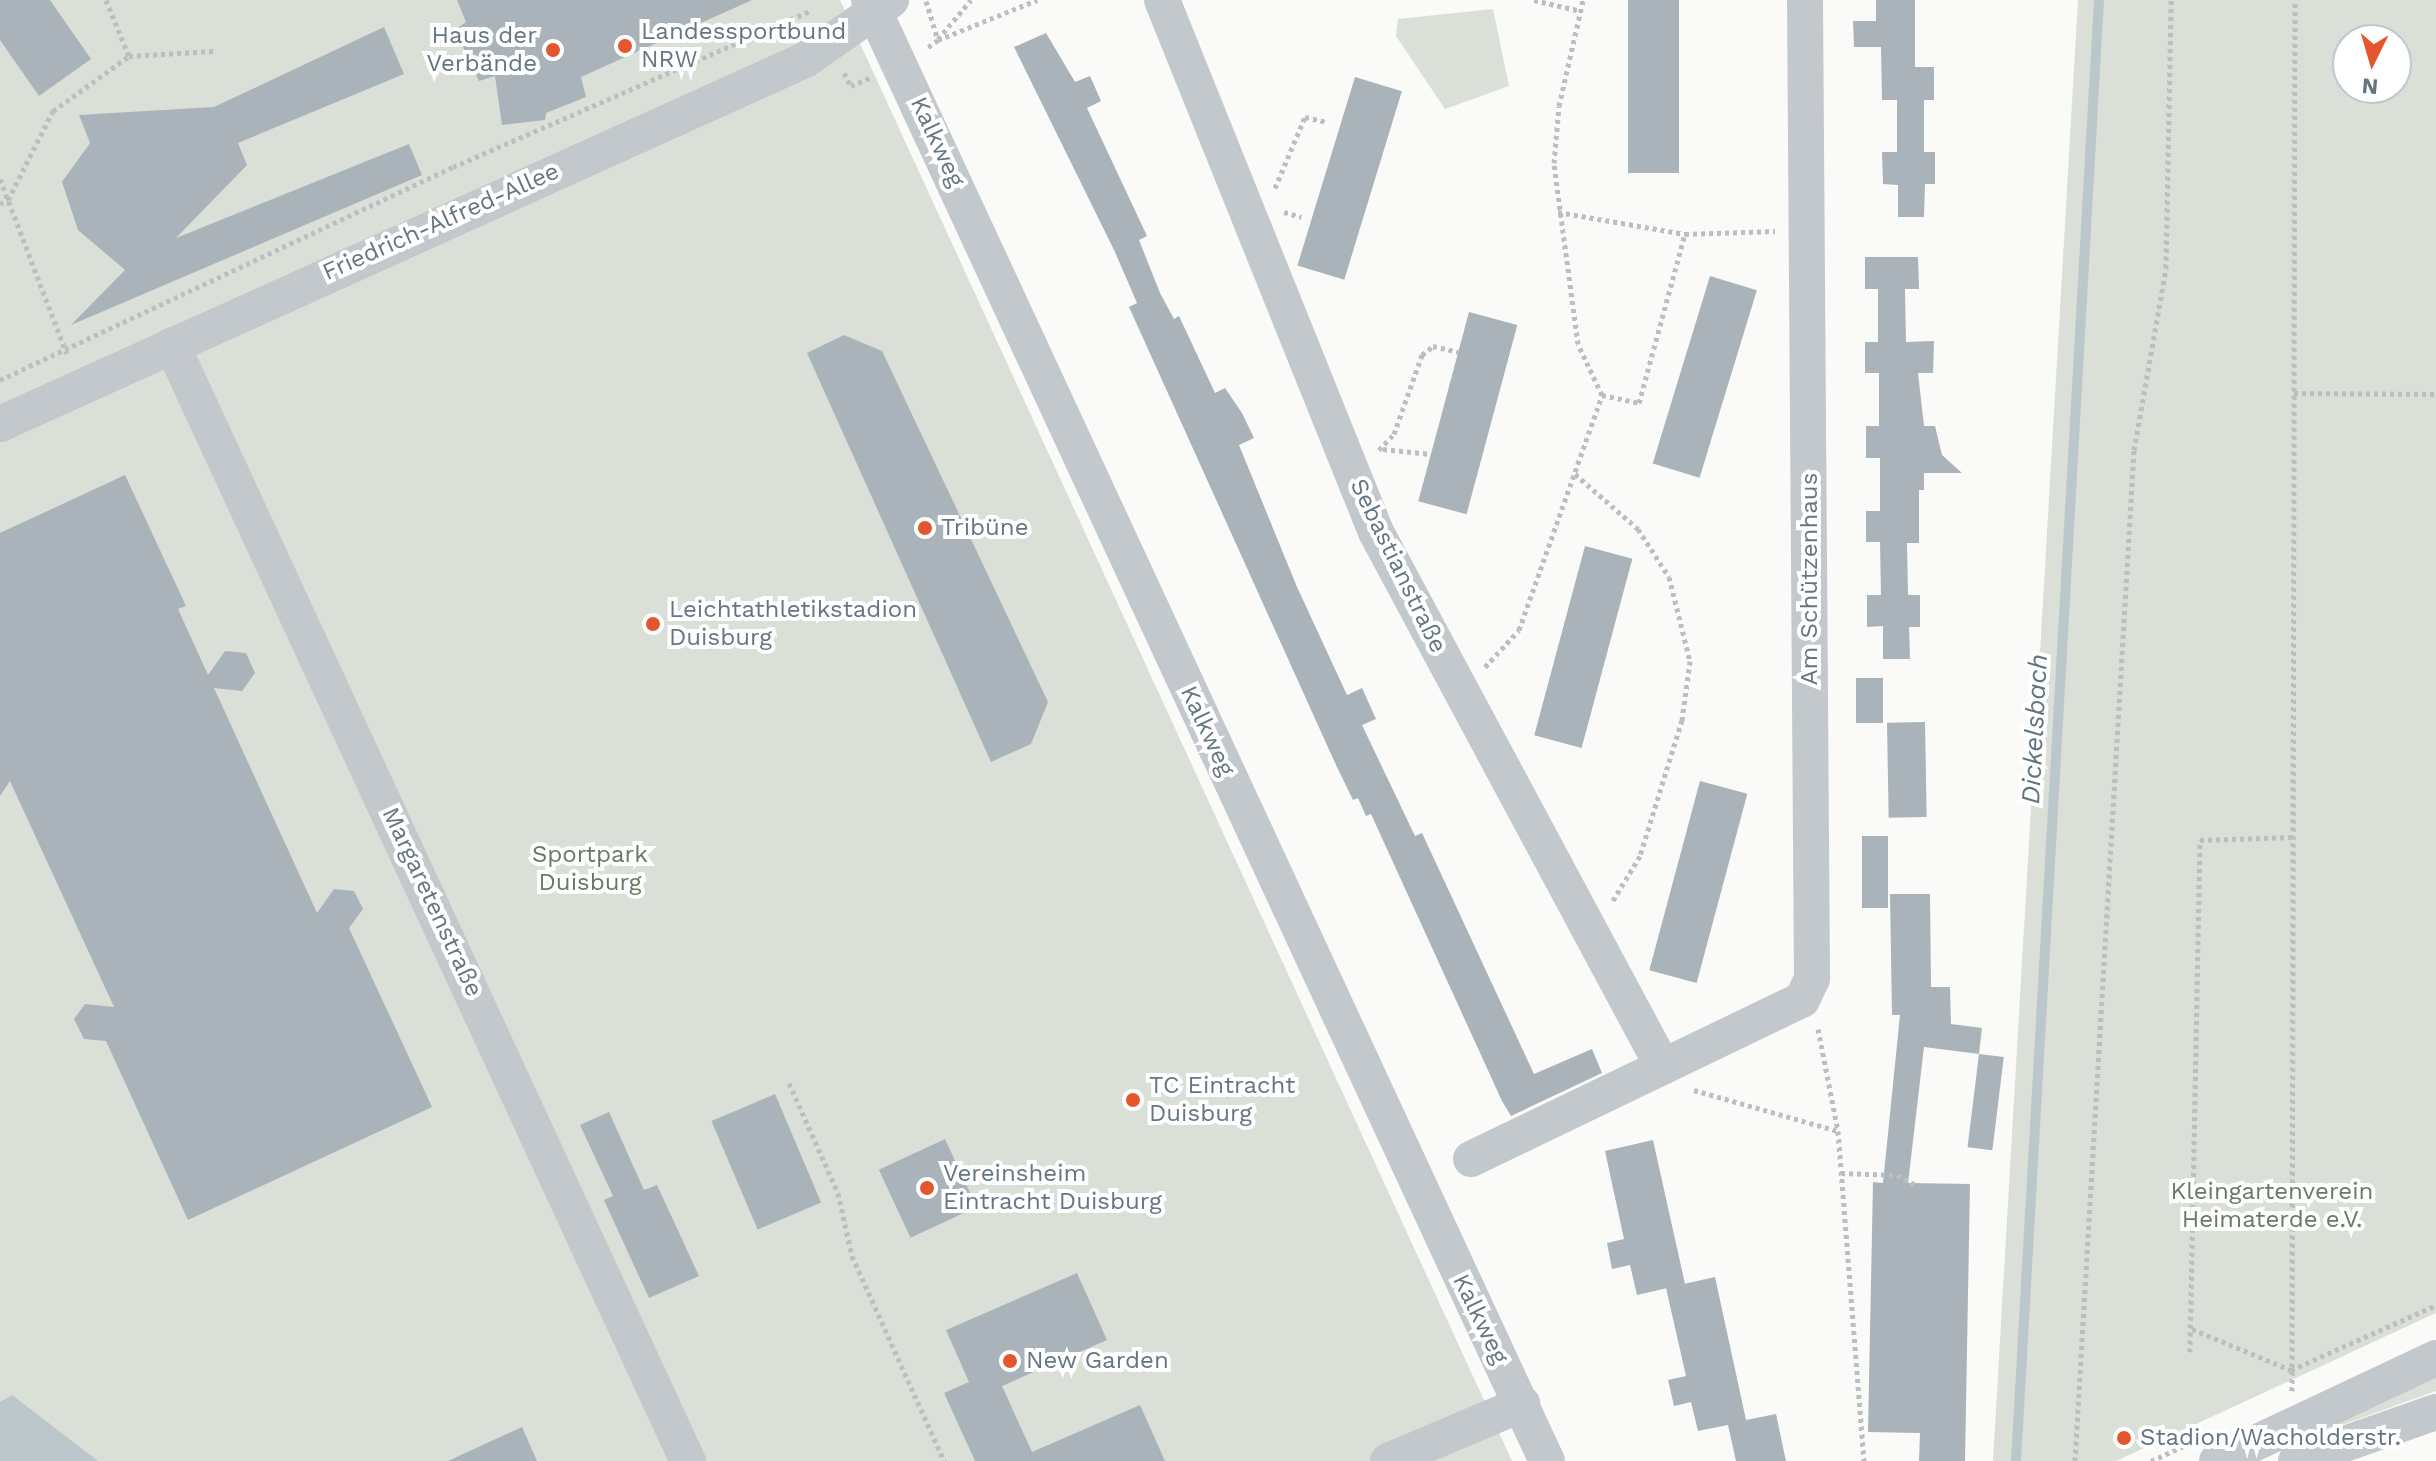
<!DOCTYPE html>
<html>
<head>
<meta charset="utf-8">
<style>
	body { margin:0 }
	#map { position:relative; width:2436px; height:1461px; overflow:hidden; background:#fafaf8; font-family:"Work Sans",sans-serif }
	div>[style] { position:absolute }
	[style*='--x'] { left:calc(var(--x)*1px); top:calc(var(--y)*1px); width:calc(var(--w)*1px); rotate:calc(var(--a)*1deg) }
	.green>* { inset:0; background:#dadfd7 }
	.water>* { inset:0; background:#bbc7cb }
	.stream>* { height:10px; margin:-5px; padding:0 5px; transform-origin:5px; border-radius:5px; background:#bbc7cb }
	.building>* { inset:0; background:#aab3b9; transform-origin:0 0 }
	.path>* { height:5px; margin-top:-2.5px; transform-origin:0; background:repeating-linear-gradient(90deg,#bbbfc2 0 4px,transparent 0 8px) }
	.minor>* { height:36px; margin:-18px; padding:0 18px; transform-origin:18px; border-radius:18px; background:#c3c8cc }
	.dots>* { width:22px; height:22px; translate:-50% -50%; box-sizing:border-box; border:4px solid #fff; border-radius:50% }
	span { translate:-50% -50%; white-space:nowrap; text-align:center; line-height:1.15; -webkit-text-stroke:8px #fff; paint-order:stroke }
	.poi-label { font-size:24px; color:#657683 }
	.left { translate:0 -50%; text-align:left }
	.right { translate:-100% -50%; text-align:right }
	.street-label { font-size:24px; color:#657683 }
	.park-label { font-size:24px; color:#687a64 }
	.water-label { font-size:26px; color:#60757c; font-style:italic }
	.north { position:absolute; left:2332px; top:24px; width:80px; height:80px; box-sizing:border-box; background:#fff; border:2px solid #c1c8cd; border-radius:50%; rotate:185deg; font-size:22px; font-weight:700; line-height:32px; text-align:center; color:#657683 }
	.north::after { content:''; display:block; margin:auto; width:28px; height:36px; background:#e4572e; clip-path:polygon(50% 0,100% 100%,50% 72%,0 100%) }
</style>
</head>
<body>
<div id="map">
	<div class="green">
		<div style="clip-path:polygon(0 0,840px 0,1512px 1461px,0 1461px)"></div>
		<div style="clip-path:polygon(evenodd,2078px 0,2436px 0,2436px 1313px,2116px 1461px,1993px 1461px,2078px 0,2348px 40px,2396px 40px,2396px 88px,2348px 88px,2348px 40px)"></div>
		<div style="clip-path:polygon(1493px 9px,1509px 86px,1445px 109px,1396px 36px,1398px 19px)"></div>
		<div style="clip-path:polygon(2436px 1374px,2436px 1391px,2339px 1426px,2336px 1418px)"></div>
	</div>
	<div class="water">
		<div style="clip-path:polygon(12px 1395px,98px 1461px,0 1461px,0 1402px)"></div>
	</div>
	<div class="stream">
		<div style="--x:2016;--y:1461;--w:1463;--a:-86.75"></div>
	</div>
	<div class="building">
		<div style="clip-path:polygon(0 0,50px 0,91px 59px,39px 96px,0 40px)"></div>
		<div style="clip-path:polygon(457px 0,752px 0,581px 77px,586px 97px,546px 113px,545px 120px,502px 125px,495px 76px,479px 81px,455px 30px,466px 22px)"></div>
		<div style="left:1628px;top:0;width:51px;height:173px"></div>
		<div style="clip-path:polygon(1876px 0,1915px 0,1915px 67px,1934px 67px,1934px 100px,1924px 100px,1924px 152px,1935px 152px,1935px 184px,1925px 184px,1924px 217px,1898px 217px,1898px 185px,1883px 184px,1882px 152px,1897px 152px,1897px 100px,1882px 100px,1881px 47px,1854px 47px,1853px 21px,1876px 21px)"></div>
		<div style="clip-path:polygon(384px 27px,404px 74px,238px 143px,247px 165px,176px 238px,409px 144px,422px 175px,71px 325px,125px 270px,78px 230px,62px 182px,90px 143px,79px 115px,214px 107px)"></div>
		<div style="clip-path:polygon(1046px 33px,1075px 82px,1090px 76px,1101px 101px,1087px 108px,1147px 236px,1139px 240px,1160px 293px,1174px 319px,1179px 316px,1215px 393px,1225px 388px,1242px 413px,1254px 438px,1239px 445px,1297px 587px,1347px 695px,1362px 688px,1376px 719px,1362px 725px,1415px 836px,1422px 833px,1534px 1074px,1592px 1049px,1602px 1073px,1511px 1116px,1502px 1101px,1371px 814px,1366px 816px,1358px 798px,1353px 800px,1336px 765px,1129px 307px,1137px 303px,1115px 252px,1014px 47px)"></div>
		<div style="left:1355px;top:77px;width:49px;height:197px;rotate:17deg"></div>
		<div style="clip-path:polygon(1865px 257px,1918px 257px,1919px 289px,1905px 289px,1906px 342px,1934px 341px,1933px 373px,1918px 373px,1924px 426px,1935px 426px,1942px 455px,1962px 473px,1924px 473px,1924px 490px,1919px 490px,1919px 543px,1907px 543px,1908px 595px,1920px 595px,1920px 627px,1909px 627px,1910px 659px,1883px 659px,1883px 626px,1867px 627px,1867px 595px,1881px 595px,1880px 542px,1866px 542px,1866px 511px,1880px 511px,1880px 458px,1866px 458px,1866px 426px,1879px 426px,1879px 373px,1865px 373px,1865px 342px,1878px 342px,1878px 289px,1865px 289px)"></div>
		<div style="left:1710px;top:276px;width:49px;height:196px;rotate:17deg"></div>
		<div style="left:1469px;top:312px;width:50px;height:196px;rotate:15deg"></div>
		<div style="clip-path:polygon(844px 335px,882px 351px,1048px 702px,1031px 744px,991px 762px,807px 353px)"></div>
		<div style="clip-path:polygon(125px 475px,186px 606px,178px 609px,208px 675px,225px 651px,246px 653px,255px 673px,242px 691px,214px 688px,317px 913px,334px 889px,354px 891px,363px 909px,349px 928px,432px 1107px,188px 1220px,106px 1041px,84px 1039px,74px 1019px,85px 1004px,114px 1007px,10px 781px,0 796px,0 533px)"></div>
		<div style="left:1585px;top:546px;width:49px;height:196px;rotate:15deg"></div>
		<div style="left:1856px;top:678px;width:27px;height:45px"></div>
		<div style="left:1925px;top:722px;width:95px;height:38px;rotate:89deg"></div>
		<div style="left:1700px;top:781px;width:49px;height:196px;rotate:15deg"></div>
		<div style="left:1888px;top:836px;width:72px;height:26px;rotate:90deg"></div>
		<div style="clip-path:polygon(1890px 894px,1930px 894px,1931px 987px,1950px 987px,1951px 1024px,1982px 1028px,1979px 1054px,1924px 1047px,1908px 1183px,1970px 1184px,1965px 1461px,1919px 1461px,1920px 1433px,1868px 1432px,1873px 1182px,1883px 1183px,1900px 1015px,1892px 1015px)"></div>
		<div style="left:1979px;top:1054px;width:25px;height:94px;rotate:7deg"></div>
		<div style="left:775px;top:1094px;width:118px;height:69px;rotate:67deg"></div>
		<div style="clip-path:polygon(609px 1112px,644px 1190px,657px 1185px,699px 1276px,649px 1298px,604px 1200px,613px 1196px,580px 1125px)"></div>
		<div style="left:945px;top:1139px;width:75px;height:73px;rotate:65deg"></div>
		<div style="clip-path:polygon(1653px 1140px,1685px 1284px,1637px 1295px,1630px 1265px,1612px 1269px,1607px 1243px,1624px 1239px,1605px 1151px)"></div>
		<div style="clip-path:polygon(1077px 1273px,1107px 1340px,1002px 1386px,1032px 1452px,1140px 1405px,1165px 1461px,975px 1461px,944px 1393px,969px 1382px,946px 1330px)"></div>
		<div style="clip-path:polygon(1715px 1277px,1746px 1420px,1776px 1414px,1786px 1461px,1736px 1461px,1728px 1425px,1698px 1431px,1691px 1402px,1674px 1406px,1668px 1380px,1686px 1376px,1666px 1288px)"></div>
		<div style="clip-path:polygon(522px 1427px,537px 1461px,448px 1461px)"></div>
	</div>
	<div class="path">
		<div style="--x:106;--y:0;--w:61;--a:67.7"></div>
		<div style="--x:129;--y:56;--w:85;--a:-3.4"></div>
		<div style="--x:1534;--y:0;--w:48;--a:13.2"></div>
		<div style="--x:926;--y:1;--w:41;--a:72.9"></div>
		<div style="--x:938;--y:40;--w:14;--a:144"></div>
		<div style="--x:938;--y:39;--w:51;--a:-49.8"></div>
		<div style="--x:938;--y:40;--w:107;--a:-22"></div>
		<div style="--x:844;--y:73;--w:15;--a:62"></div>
		<div style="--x:851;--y:86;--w:20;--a:-24"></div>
		<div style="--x:0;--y:179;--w:187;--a:69.1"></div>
		<div style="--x:1275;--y:188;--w:77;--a:-67.1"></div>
		<div style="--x:1305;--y:117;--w:23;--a:13"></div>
		<div style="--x:0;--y:204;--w:9;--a:-27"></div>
		<div style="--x:8;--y:200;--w:100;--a:-63.2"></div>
		<div style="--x:53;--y:111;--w:94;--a:-35.9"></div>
		<div style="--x:1284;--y:212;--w:18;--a:16"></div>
		<div style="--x:1558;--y:212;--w:129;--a:9.8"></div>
		<div style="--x:1685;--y:234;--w:90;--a:-1.9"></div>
		<div style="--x:0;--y:380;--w:501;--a:-25.18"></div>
		<div style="--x:453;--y:167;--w:392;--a:-23.6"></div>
		<div style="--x:2294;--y:393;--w:142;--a:0.4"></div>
		<div style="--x:1602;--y:395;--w:38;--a:12"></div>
		<div style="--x:1639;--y:403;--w:175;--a:-74.8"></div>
		<div style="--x:1383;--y:449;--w:48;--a:5.9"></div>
		<div style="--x:1379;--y:450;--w:22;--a:-47"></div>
		<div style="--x:1394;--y:434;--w:84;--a:-70.5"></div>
		<div style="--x:1422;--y:355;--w:14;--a:-39"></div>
		<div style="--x:1433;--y:346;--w:26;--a:13"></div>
		<div style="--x:1575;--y:474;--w:84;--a:41.1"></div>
		<div style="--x:1638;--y:529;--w:57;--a:57.1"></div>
		<div style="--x:1669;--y:577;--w:87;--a:76"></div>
		<div style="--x:1690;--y:661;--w:60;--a:97.7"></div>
		<div style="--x:1682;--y:720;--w:142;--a:107.2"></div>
		<div style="--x:1640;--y:856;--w:54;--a:121.3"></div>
		<div style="--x:1485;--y:667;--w:50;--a:-47.4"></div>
		<div style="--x:1519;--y:630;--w:249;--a:-70.5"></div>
		<div style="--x:1602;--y:395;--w:56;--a:-115.2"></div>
		<div style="--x:1578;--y:344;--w:183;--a:-97.6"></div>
		<div style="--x:1554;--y:163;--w:57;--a:-85"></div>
		<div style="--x:1559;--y:106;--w:109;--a:-77.2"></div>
		<div style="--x:1818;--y:1029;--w:104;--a:78.9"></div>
		<div style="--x:1838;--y:1131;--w:331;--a:85.5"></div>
		<div style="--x:789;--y:1083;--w:120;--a:66"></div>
		<div style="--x:838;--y:1193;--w:65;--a:77.5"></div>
		<div style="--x:852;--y:1256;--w:225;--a:65.8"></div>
		<div style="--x:1694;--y:1090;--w:150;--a:15.9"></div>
		<div style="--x:1841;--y:1173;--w:56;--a:2"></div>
		<div style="--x:1897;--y:1175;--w:19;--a:28"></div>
		<div style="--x:2192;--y:1329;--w:107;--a:22.5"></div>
		<div style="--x:2291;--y:1370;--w:159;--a:-24.1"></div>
		<div style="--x:2190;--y:1352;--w:512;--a:-88.88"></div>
		<div style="--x:2200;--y:840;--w:93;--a:-1.8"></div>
		<div style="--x:2292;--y:1391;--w:1391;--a:-89.88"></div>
		<div style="--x:2075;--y:1461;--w:1013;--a:-86.66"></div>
		<div style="--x:2134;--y:450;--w:185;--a:-80"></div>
		<div style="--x:2166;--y:268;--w:268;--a:-88.9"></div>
		<div style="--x:2151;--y:1461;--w:41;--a:-24.7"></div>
	</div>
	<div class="minor">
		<div style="--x:869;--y:0;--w:1611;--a:65.11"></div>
		<div style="--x:1162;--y:0;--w:573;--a:68.09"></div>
		<div style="--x:1376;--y:532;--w:607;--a:61.79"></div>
		<div style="--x:172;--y:345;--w:1230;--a:65.19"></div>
		<div style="--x:0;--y:424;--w:883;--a:-24.33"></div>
		<div style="--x:805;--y:60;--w:105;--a:-34.9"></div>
		<div style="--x:1471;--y:1159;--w:367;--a:-25.7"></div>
		<div style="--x:1802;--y:1000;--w:23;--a:-65"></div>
		<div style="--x:1812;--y:979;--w:979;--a:-90.41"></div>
		<div style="--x:1388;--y:1461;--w:146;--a:-23"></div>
		<div style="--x:2217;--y:1461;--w:242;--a:-25.2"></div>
		<div style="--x:2296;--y:1461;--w:148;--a:-19.3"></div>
	</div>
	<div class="dots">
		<div style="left:625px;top:46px;background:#e4572e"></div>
		<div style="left:553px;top:50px;background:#e4572e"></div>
		<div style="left:925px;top:528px;background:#e4572e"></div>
		<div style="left:653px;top:624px;background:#e4572e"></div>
		<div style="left:1133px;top:1100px;background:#e4572e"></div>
		<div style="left:927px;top:1188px;background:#e4572e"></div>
		<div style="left:1010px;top:1361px;background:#e4572e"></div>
		<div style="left:2124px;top:1438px;background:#e4572e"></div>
	</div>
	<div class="poi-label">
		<span class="left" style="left:641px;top:46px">Landessportbund<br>NRW</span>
		<span class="right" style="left:537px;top:50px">Haus der<br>Verbände</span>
		<span class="left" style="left:941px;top:528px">Tribüne</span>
		<span class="left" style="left:669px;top:624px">Leichtathletikstadion<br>Duisburg</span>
		<span class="left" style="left:1149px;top:1100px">TC Eintracht<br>Duisburg</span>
		<span class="left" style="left:943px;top:1188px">Vereinsheim<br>Eintracht Duisburg</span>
		<span class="left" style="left:1026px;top:1361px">New Garden</span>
		<span class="left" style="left:2140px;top:1438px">Stadion/Wacholderstr.</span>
	</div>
	<div class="street-label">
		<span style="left:937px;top:142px;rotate:65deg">Kalkweg</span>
		<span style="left:441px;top:222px;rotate:-24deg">Friedrich-Alfred-Allee</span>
		<span style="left:1398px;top:566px;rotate:64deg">Sebastianstraße</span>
		<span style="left:1810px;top:579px;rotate:-90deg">Am Schützenhaus</span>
		<span style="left:1207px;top:731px;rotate:65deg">Kalkweg</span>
		<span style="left:432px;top:902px;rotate:65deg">Margaretenstraße</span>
		<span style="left:1480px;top:1319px;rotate:64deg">Kalkweg</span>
	</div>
	<div class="park-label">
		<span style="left:590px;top:869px">Sportpark<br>Duisburg</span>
		<span style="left:2272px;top:1206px">Kleingartenverein<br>Heimaterde e.V.</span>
	</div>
	<div class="water-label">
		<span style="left:2035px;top:729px;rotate:-87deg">Dickelsbach</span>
	</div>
	<div class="north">N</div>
</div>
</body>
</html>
